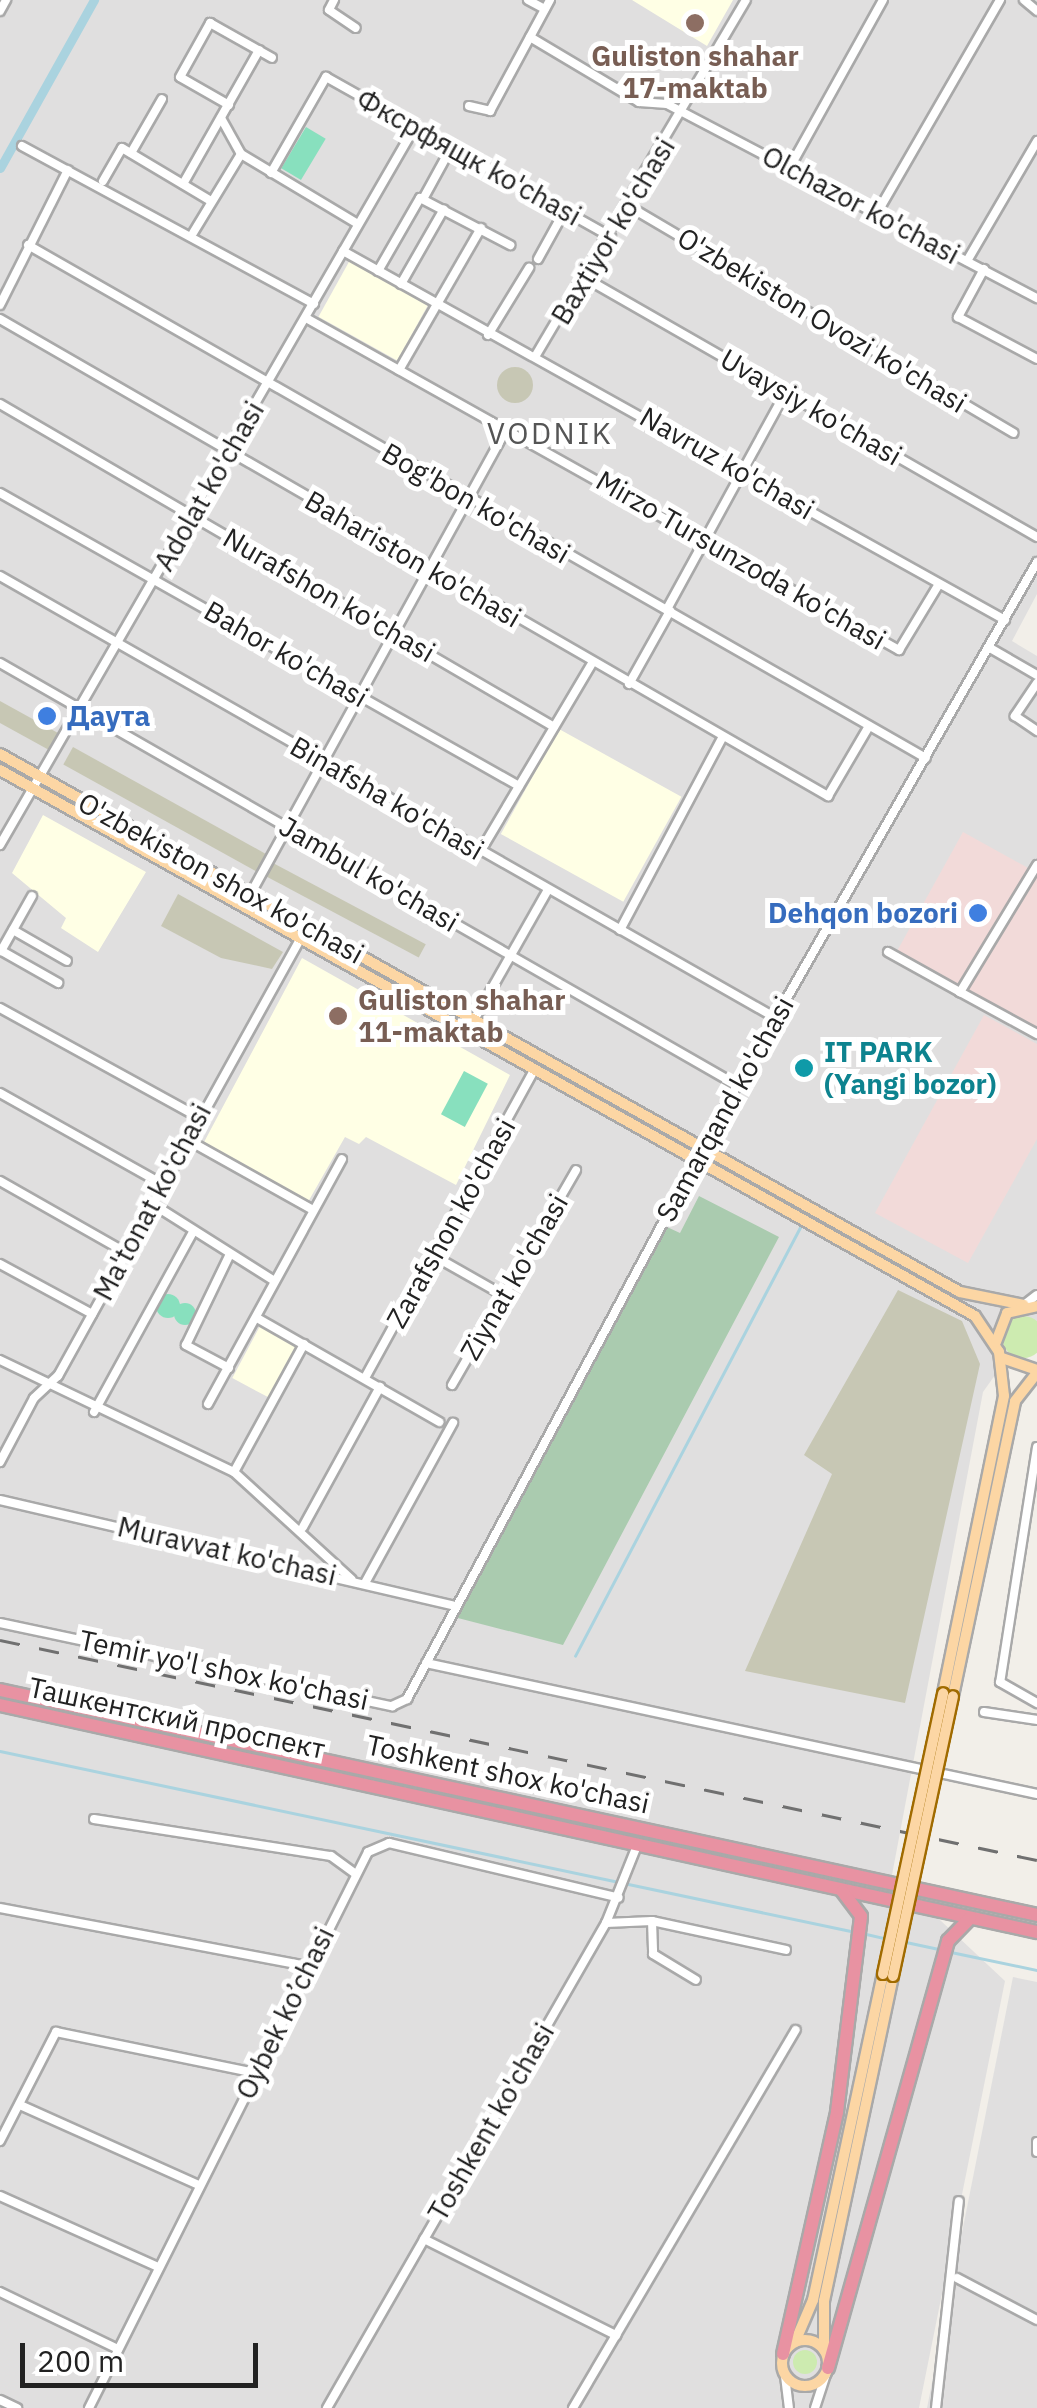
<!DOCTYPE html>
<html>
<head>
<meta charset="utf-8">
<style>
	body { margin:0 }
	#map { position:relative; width:1037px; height:2408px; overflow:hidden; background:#f2efe9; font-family:"IBM Plex Sans",sans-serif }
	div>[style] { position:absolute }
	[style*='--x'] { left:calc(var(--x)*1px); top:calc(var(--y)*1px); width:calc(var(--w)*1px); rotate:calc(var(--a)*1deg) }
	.residential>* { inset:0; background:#e0dfdf }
	.commercial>* { inset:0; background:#f2dad9 }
	.education>* { inset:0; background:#ffffe5; transform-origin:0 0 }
	.construction>* { inset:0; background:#c7c7b4; transform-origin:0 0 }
	.round { border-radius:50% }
	.grass>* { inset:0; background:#cdebb0 }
	.cemetery>* { inset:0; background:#aacbaf }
	.pitch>* { inset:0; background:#88e0be; transform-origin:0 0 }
	.stream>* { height:2.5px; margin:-1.25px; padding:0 1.25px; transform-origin:1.25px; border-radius:1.25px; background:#aad3df }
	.canal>* { height:9px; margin:-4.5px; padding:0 4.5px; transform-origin:4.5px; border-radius:4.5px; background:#aad3df }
	.roads { filter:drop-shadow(2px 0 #a9a9a9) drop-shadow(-2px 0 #a9a9a9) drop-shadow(0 2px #a9a9a9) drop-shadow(0 -2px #a9a9a9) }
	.minor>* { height:8px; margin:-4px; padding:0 4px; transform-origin:4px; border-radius:4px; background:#fff }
	.major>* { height:10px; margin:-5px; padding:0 5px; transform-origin:5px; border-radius:5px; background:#fcd6a4 }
	.major>.ring { margin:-5px; padding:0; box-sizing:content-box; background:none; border:10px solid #fcd6a4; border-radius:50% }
	.highway>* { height:12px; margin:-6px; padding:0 6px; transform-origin:6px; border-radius:6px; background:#e892a2 }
	.rail>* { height:2.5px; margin-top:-1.25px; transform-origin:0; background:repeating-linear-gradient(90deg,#707070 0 20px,transparent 0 40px) }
	.bridges { filter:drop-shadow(2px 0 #a06b00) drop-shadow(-2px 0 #a06b00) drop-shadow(0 2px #a06b00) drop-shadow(0 -2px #a06b00) }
	.major-bridge>* { height:10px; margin:-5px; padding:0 5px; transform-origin:5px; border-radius:5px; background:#fcd6a4 }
	.dots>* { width:28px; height:28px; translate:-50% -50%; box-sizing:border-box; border:5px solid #fff; border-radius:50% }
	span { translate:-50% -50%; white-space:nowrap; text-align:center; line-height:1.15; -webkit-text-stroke:10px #fff; paint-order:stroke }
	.education-label { font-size:28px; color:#785e54; font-weight:700 }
	.left { translate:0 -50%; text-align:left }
	.street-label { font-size:28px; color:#222 }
	.shop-label { font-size:28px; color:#366cbe; font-weight:700 }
	.right { translate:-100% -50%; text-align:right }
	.culture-label { font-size:28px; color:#0d838f; font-weight:700 }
	.neighbourhood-label { font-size:30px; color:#555; letter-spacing:2.5px }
	.scale { position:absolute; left:20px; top:2343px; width:238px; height:45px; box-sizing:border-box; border:5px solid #222; border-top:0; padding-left:12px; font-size:30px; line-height:35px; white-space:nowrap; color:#222; -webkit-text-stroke:8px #fff; paint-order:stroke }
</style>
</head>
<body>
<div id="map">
	<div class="residential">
		<div style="clip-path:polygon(0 0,1037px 0,1037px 594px,1012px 641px,1037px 656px,1037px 1331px,1027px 1330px,983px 1392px,892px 1875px,1005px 1981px,919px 2408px,0 2408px)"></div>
		<div style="clip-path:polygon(1013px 1977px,1037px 1982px,1037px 2408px,927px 2408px)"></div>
	</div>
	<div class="commercial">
		<div style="clip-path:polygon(963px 832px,1037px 873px,1037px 1030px,896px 953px)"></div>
		<div style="clip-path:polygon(984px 1015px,1037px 1044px,1037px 1139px,968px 1263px,875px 1213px)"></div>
	</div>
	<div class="education">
		<div style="clip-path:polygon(632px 0,733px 0,707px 46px)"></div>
		<div style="left:350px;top:260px;width:90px;height:65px;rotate:29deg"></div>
		<div style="left:559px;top:729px;width:140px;height:120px;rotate:29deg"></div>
		<div style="clip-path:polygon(43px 815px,146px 872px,98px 952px,61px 928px,66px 918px,12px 873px)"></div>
		<div style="clip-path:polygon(302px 958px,510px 1075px,456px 1185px,366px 1137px,359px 1144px,345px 1137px,308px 1202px,203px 1144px)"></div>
		<div style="left:260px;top:1326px;width:43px;height:59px;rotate:28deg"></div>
	</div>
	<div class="construction">
		<div class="round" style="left:497px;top:367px;width:36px;height:36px"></div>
		<div style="clip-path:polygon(0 701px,58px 733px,49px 750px,0 723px)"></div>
		<div style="left:73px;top:747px;width:221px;height:20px;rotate:29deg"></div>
		<div style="left:273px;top:863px;width:173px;height:15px;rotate:28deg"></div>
		<div style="clip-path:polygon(178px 894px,283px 952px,272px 969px,221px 958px,161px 926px)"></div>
		<div style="clip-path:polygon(898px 1290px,962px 1321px,980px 1364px,905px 1703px,745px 1671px,832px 1474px,804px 1455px)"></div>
	</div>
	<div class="grass">
		<div class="round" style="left:1002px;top:1316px;width:42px;height:42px"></div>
		<div class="round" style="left:793px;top:2350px;width:24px;height:24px"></div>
	</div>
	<div class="cemetery">
		<div style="clip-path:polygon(699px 1196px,779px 1237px,563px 1645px,454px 1617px,667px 1227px,680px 1233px)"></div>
	</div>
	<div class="pitch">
		<div style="left:306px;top:127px;width:23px;height:48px;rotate:31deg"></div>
		<div style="left:464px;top:1071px;width:27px;height:49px;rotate:28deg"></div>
		<div class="round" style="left:156px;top:1294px;width:24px;height:24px"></div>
		<div class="round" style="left:174px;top:1303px;width:22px;height:22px"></div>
	</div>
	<div class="stream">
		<div style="--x:575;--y:1656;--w:487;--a:-62.3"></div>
		<div style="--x:0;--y:1751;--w:874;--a:11.95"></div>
		<div style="--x:862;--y:1933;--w:28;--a:13"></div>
		<div style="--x:906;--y:1942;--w:33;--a:12"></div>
		<div style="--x:951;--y:1952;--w:88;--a:11.8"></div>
	</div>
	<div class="canal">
		<div style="--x:0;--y:168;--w:193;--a:-60.8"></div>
	</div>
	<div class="roads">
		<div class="minor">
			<div style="--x:334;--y:0;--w:11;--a:117"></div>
			<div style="--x:329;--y:10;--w:32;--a:34"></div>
			<div style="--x:528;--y:0;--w:19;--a:28"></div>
			<div style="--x:1024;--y:0;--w:17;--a:40"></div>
			<div style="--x:0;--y:11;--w:13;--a:-61"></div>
			<div style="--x:530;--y:37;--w:127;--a:30.8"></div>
			<div style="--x:639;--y:102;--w:28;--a:4"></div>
			<div style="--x:667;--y:104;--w:418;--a:27.7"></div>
			<div style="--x:229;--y:105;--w:56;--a:-150.3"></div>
			<div style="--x:180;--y:77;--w:62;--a:-60.9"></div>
			<div style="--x:210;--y:23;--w:71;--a:29.4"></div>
			<div style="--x:469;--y:106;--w:22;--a:13"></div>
			<div style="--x:490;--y:111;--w:126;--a:-61.6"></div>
			<div style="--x:22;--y:146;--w:332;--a:28.4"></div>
			<div style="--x:131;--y:153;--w:62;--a:-60.1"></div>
			<div style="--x:241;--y:154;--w:136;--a:30.9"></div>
			<div style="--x:790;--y:167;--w:191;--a:-60.9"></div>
			<div style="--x:271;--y:173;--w:111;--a:-60.2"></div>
			<div style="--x:326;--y:77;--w:327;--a:29.3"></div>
			<div style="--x:103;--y:181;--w:38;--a:-60"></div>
			<div style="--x:122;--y:148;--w:104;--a:30.8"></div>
			<div style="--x:183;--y:184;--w:154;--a:-60.4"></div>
			<div style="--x:423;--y:199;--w:60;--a:-61.3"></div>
			<div style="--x:630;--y:207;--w:445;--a:30.5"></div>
			<div style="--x:877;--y:213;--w:246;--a:-60"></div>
			<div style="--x:193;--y:233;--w:92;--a:-58.7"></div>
			<div style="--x:241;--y:154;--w:41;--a:-119.1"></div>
			<div style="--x:28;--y:245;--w:1034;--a:29.74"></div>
			<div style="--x:343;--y:251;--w:758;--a:29.14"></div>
			<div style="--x:538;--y:259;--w:56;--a:-61.1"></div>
			<div style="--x:967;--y:261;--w:139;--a:-59.7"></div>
			<div style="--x:984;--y:269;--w:55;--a:118.4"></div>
			<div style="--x:958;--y:317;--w:89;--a:28"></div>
			<div style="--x:378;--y:271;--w:84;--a:-60.1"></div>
			<div style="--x:420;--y:198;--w:102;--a:27.6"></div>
			<div style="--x:585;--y:278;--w:521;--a:29.81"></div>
			<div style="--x:401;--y:284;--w:86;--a:-60.2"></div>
			<div style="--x:0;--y:305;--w:151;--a:-63.3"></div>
			<div style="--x:306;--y:318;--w:680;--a:29.24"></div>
			<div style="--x:899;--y:650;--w:77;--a:-58.8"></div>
			<div style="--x:0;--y:319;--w:956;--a:29.95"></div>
			<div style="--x:828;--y:796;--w:81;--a:-59.6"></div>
			<div style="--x:488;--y:335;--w:79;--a:-58.5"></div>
			<div style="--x:536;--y:355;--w:412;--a:-59.4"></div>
			<div style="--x:399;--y:370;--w:164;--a:-60"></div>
			<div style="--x:0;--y:404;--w:641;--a:30.24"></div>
			<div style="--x:0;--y:493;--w:596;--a:29.45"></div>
			<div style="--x:0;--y:576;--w:893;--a:29.67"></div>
			<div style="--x:667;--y:609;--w:247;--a:-61.3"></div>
			<div style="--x:990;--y:648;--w:54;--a:29.9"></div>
			<div style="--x:0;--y:663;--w:849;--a:29.8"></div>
			<div style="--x:1037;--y:683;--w:40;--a:124"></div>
			<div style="--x:1015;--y:716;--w:27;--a:34"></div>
			<div style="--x:629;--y:684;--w:84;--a:-60.7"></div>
			<div style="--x:0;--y:845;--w:832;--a:-59.98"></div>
			<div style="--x:480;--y:852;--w:220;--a:-59.3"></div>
			<div style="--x:1037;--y:865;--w:149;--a:121.2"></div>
			<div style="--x:960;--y:992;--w:88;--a:28.6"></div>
			<div style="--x:251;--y:893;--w:531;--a:-61.17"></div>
			<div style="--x:13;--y:930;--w:62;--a:29.9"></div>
			<div style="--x:620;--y:930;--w:217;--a:-62"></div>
			<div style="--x:0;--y:950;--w:67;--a:29.6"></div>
			<div style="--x:1;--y:951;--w:63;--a:-60.6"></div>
			<div style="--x:888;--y:952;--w:82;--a:29.1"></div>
			<div style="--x:0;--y:1008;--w:226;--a:28.8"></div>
			<div style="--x:474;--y:1020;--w:150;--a:-60.4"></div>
			<div style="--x:0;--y:1093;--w:186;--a:29.3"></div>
			<div style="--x:186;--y:1139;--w:143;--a:29.2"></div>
			<div style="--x:0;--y:1181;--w:144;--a:29.6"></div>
			<div style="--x:151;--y:1203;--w:144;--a:32.3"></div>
			<div style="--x:434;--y:1256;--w:79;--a:29.5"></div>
			<div style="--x:0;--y:1264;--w:105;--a:28.5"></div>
			<div style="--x:1024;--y:1305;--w:16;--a:-38"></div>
			<div style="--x:257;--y:1318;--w:210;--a:29.7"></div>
			<div style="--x:0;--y:1360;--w:259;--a:25.6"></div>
			<div style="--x:234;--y:1472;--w:159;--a:42.4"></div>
			<div style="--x:229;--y:1368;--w:49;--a:-151.9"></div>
			<div style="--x:186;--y:1345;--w:101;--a:-64.2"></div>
			<div style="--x:366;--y:1376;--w:350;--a:-61.2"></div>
			<div style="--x:452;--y:1385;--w:248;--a:-60"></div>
			<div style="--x:208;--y:1404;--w:279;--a:-61.3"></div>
			<div style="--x:94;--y:1412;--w:205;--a:-61.2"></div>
			<div style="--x:1037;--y:1447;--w:238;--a:98.9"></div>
			<div style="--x:1000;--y:1682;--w:43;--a:29.6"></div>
			<div style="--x:0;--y:1462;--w:72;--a:-62"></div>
			<div style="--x:34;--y:1398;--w:33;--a:-43"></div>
			<div style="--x:58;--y:1376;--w:500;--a:-61"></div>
			<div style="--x:234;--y:1472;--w:146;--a:-61.3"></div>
			<div style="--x:0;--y:1500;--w:465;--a:13.1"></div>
			<div style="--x:303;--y:1527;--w:160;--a:-61.2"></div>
			<div style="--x:365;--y:1583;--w:183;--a:-61.2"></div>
			<div style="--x:0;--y:1623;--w:401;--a:12"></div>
			<div style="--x:392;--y:1706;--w:17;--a:-25"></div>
			<div style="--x:407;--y:1699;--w:697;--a:-61.74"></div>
			<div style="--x:737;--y:1085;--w:603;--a:-60.16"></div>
			<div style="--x:426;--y:1663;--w:625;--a:12.1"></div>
			<div style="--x:984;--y:1712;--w:54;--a:8.6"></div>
			<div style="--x:94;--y:1819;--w:240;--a:8.9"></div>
			<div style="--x:331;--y:1856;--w:31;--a:36"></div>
			<div style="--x:0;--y:1908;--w:311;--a:10.7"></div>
			<div style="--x:652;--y:1921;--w:33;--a:88"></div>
			<div style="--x:653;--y:1954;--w:50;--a:31.2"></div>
			<div style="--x:606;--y:1923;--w:46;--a:-2.5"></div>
			<div style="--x:652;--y:1921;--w:137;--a:12.2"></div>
			<div style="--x:20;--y:2105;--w:196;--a:24.1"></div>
			<div style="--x:0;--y:2141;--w:123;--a:-62.8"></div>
			<div style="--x:56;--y:2032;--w:203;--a:11.6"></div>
			<div style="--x:1037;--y:2142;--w:10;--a:90"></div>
			<div style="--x:0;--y:2196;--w:173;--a:24.2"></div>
			<div style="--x:424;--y:2239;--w:215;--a:26.6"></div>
			<div style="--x:616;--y:2335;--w:354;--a:-59.5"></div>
			<div style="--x:957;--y:2278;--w:90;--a:27.7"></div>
			<div style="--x:0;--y:2292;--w:131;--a:25.8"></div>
			<div style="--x:785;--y:2376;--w:32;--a:83"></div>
			<div style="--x:0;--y:2400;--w:19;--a:25"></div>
			<div style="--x:89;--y:2408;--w:622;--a:-63.35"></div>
			<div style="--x:368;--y:1852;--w:23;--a:-23"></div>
			<div style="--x:389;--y:1843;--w:236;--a:13.4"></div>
			<div style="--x:327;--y:2408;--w:560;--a:-60.09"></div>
			<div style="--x:606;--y:1923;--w:86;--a:-68.2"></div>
			<div style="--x:573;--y:2408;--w:85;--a:-59.5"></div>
			<div style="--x:815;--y:2408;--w:42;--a:-72"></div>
			<div style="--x:936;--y:2408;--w:208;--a:-83.7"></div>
		</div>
		<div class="major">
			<div style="--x:0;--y:754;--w:1100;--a:29.27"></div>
			<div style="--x:960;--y:1292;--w:65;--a:11.5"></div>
			<div style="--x:0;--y:770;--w:1117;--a:29.25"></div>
			<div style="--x:975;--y:1316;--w:43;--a:56.3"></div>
			<div style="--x:999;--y:1352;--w:44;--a:83.5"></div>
			<div style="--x:1004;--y:1396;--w:303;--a:101.6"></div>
			<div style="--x:996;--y:1342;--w:31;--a:-69"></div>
			<div style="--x:1007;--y:1313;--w:31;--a:-13"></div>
			<div style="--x:1002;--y:1358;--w:37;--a:19"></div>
			<div style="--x:953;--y:1696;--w:301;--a:-78.1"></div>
			<div style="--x:1015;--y:1401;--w:36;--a:-52"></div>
			<div class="ring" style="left:782px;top:2340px;width:36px;height:36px"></div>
			<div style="--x:795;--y:2342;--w:46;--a:-66.8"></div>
			<div style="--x:813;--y:2300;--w:333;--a:-77.9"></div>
			<div style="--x:824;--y:2350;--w:49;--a:-90"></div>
			<div style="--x:824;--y:2301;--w:332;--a:-78"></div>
		</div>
		<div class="highway">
			<div style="--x:0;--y:1690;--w:1061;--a:12.24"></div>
			<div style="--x:0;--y:1705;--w:1062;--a:12.35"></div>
			<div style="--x:783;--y:2354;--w:248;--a:-77.4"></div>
			<div style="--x:837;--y:2112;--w:197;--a:-83"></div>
			<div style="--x:861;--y:1916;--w:31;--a:-127"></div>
			<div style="--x:828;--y:2368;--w:444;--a:-74.3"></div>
			<div style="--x:948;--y:1941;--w:32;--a:-46"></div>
		</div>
	</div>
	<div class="rail">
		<div style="--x:0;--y:1640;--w:1060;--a:11.98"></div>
	</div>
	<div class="bridges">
		<div class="major-bridge">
			<div style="--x:883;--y:1974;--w:287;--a:-77.9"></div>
			<div style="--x:893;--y:1976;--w:286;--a:-77.9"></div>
		</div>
	</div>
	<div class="dots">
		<div style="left:695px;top:23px;background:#8d6e63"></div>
		<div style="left:47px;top:716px;background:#3f7fe0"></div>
		<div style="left:978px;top:913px;background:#3f7fe0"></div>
		<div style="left:338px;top:1016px;background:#8d6e63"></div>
		<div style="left:804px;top:1068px;background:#0f9aa8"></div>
	</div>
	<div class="education-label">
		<span style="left:695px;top:72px">Guliston shahar<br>17-maktab</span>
		<span class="left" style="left:358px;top:1016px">Guliston shahar<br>11-maktab</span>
	</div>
	<div class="street-label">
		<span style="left:469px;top:157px;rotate:29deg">Фксрфящк ko'chasi</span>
		<span style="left:861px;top:205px;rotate:28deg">Olchazor ko'chasi</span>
		<span style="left:613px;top:231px;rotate:-59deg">Baxtiyor ko'chasi</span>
		<span style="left:822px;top:320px;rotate:31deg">O'zbekiston Ovozi ko'chasi</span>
		<span style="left:811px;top:407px;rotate:30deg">Uvaysiy ko'chasi</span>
		<span style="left:727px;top:463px;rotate:30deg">Navruz ko'chasi</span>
		<span style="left:209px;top:486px;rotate:-60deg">Adolat ko'chasi</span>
		<span style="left:476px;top:503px;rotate:30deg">Bog'bon ko'chasi</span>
		<span style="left:413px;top:559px;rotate:30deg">Bahariston ko'chasi</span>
		<span style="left:741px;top:560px;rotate:30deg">Mirzo Tursunzoda ko'chasi</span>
		<span style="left:329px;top:595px;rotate:30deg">Nurafshon ko'chasi</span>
		<span style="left:286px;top:654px;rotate:30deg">Bahor ko'chasi</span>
		<span style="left:387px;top:798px;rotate:30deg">Binafsha ko'chasi</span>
		<span style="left:369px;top:874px;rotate:30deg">Jambul ko'chasi</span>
		<span style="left:221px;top:878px;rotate:29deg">O'zbekiston shox ko'chasi</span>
		<span style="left:725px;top:1109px;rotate:-61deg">Samarqand ko'chasi</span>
		<span style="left:152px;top:1202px;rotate:-62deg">Ma'tonat ko'chasi</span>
		<span style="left:451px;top:1223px;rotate:-61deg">Zarafshon ko'chasi</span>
		<span style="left:514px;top:1277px;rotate:-60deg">Ziynat ko'chasi</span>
		<span style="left:227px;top:1551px;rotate:13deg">Muravvat ko'chasi</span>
		<span style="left:224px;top:1670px;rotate:12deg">Temir yo'l shox ko'chasi</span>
		<span style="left:177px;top:1718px;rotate:12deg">Ташкентский проспект</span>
		<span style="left:508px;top:1774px;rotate:12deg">Toshkent shox ko'chasi</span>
		<span style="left:285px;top:2013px;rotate:-64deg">Oybek ko’chasi</span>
		<span style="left:491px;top:2122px;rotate:-60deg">Toshkent ko'chasi</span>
	</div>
	<div class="shop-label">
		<span class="left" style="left:67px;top:716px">Даута</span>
		<span class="right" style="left:958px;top:913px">Dehqon bozori</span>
	</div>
	<div class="culture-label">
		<span class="left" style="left:824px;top:1068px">IT PARK<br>(Yangi bozor)</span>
	</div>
	<div class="neighbourhood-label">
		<span style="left:550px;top:433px">VODNIK</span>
	</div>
	<div class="scale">200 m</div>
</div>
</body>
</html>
